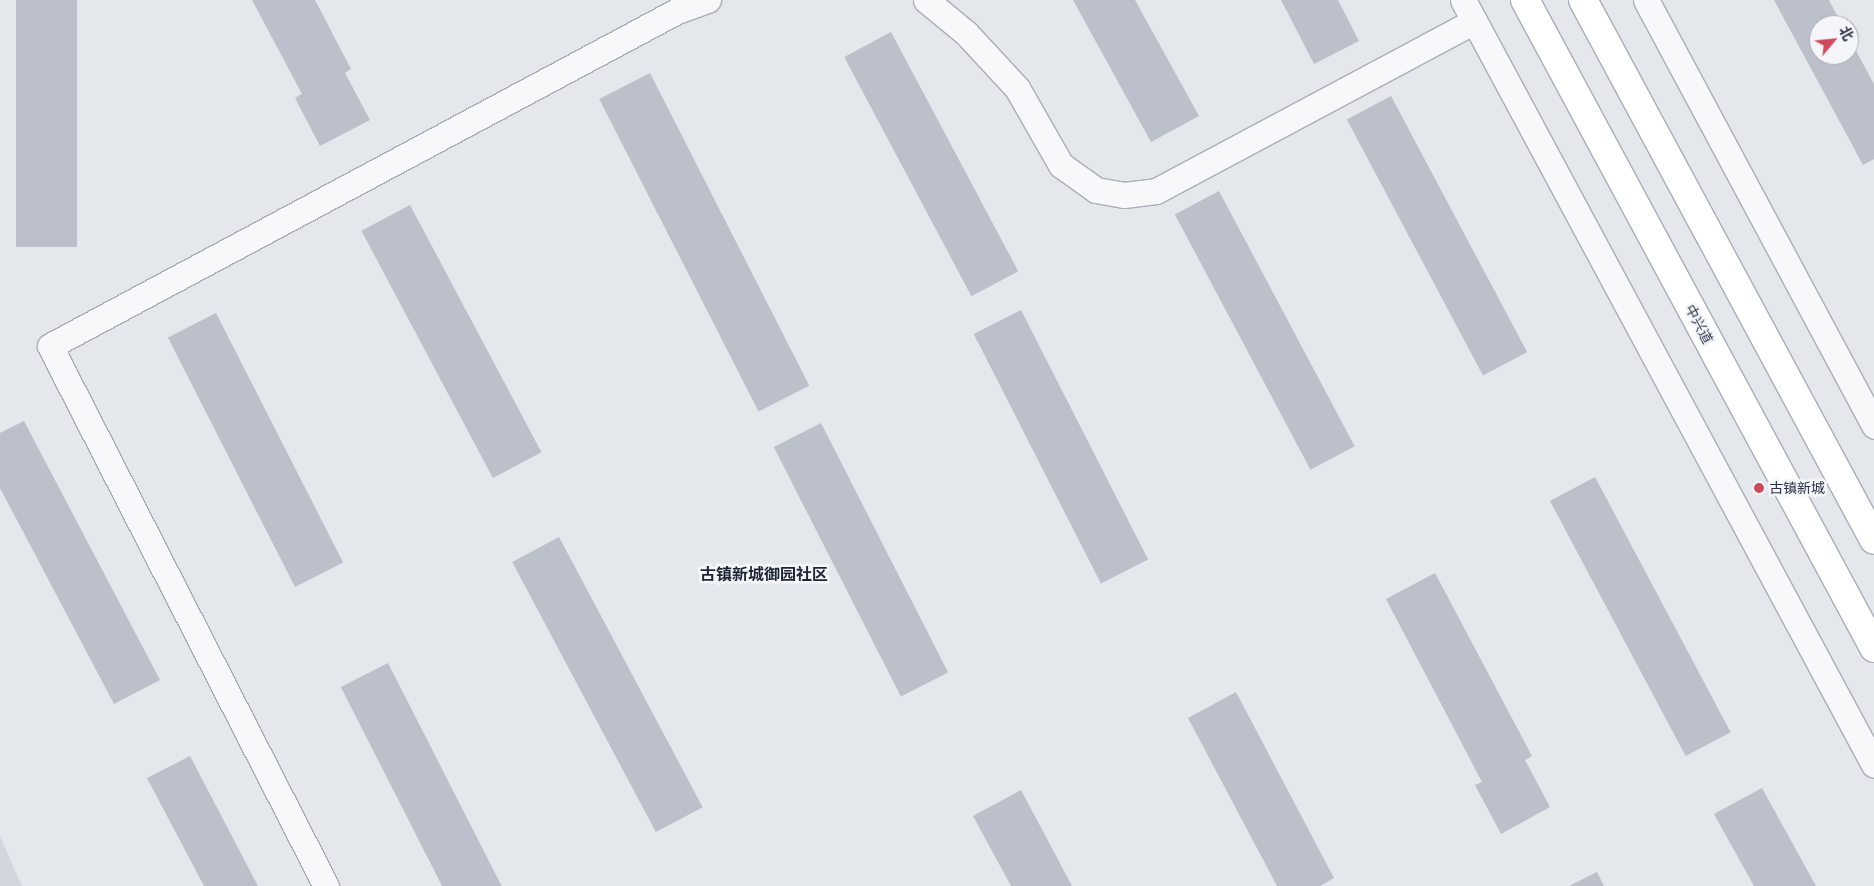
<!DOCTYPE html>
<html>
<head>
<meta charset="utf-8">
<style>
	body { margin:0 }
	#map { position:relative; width:1874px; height:886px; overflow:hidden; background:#e4e7ec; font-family:Montserrat,"Noto Sans SC",sans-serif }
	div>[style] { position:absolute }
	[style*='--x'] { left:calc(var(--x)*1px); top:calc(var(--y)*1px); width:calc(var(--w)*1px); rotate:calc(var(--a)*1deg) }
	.built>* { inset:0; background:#d2d6de }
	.building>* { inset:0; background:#bbc0ca; transform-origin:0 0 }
	.roads { filter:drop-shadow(1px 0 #a9aeb7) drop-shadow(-1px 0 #a9aeb7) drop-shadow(0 1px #a9aeb7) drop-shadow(0 -1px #a9aeb7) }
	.street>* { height:25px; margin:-12.5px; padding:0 12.5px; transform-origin:12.5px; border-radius:12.5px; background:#f7f8fa }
	.primary>* { height:28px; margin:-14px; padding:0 14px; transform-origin:14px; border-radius:14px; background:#fff }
	.dots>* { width:14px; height:14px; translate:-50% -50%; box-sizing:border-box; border:2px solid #f4f6f9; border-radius:50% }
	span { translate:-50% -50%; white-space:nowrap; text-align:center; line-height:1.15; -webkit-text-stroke:5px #f4f6f9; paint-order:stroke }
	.street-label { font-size:14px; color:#2b3445 }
	.poi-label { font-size:14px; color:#2b3445 }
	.left { translate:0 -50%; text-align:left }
	.quarter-label { font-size:16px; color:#1d2536; font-weight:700 }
	.north { position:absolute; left:1809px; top:15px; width:50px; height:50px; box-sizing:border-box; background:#f4f6f9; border:1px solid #a4a8b1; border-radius:50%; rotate:62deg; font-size:14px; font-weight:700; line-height:20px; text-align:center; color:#2b3445 }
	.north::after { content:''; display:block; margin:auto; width:18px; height:22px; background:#d1495b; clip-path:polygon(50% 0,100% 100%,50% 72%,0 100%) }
</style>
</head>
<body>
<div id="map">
	<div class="built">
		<div style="clip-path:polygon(0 836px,22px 886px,0 886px)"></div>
	</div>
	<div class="building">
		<div style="left:16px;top:0;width:61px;height:247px"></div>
		<div style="clip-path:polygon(252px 0,315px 0,351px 69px,345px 73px,370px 120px,320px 146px,295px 98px,302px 94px)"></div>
		<div style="clip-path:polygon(1073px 0,1135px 0,1199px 116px,1151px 142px)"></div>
		<div style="clip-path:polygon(1281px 0,1338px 0,1359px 41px,1314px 64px)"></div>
		<div style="clip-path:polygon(1774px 0,1829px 0,1842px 25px,1819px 25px,1819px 55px,1849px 55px,1849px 38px,1874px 84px,1874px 159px,1863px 165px)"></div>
		<div style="left:891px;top:32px;width:271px;height:53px;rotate:62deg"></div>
		<div style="left:650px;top:73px;width:351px;height:57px;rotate:63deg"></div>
		<div style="left:1391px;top:96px;width:290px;height:50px;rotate:62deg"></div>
		<div style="left:1219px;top:191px;width:289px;height:50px;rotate:62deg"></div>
		<div style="left:410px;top:205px;width:280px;height:55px;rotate:62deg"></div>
		<div style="left:1021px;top:310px;width:280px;height:53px;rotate:63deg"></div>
		<div style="left:216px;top:313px;width:280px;height:54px;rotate:63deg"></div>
		<div style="clip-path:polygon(24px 421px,160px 680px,114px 704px,0 488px,0 433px)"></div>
		<div style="left:821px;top:423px;width:280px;height:53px;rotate:63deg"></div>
		<div style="left:1595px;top:477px;width:289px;height:51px;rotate:62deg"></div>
		<div style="left:559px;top:537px;width:306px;height:53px;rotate:62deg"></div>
		<div style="clip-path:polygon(1435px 573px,1532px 756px,1525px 760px,1550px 807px,1501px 834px,1475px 785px,1482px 782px,1386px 599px)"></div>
		<div style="left:388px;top:663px;width:251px;height:53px;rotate:63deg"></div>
		<div style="clip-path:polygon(1236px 692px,1334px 878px,1320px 886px,1277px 886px,1188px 718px)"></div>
		<div style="clip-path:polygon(190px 756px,258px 886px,204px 886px,147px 778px)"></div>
		<div style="clip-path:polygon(1762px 788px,1816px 886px,1754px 886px,1714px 814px)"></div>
		<div style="clip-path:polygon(1021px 790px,1072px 886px,1011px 886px,973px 816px)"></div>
		<div style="clip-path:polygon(1597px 872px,1604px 886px,1569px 886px)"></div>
	</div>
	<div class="roads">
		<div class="street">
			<div style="--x:926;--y:0;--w:52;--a:39.5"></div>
			<div style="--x:966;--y:33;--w:75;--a:47.2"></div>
			<div style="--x:1017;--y:88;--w:89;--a:60.3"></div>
			<div style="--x:1061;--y:165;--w:43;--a:35.5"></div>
			<div style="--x:1096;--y:190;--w:28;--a:10"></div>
			<div style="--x:1124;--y:195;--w:32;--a:-7"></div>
			<div style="--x:1156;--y:191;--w:361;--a:-28.1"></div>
			<div style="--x:1463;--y:0;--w:868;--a:61.75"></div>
			<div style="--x:1646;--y:0;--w:483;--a:61.8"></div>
			<div style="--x:326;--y:886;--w:606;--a:-117.07"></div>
			<div style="--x:50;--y:346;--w:711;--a:-28.12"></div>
			<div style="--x:677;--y:11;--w:33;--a:-20"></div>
		</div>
		<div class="primary">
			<div style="--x:1525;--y:0;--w:736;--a:61.69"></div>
			<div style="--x:1583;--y:0;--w:613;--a:61.68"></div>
		</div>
	</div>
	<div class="dots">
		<div style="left:1759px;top:488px;background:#d1495b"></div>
	</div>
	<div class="street-label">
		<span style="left:1699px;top:324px;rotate:62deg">中兴道</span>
	</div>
	<div class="poi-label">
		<span class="left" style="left:1769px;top:488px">古镇新城</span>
	</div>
	<div class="quarter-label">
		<span style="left:764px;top:575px">古镇新城御园社区</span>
	</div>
	<div class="north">北</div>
</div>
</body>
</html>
